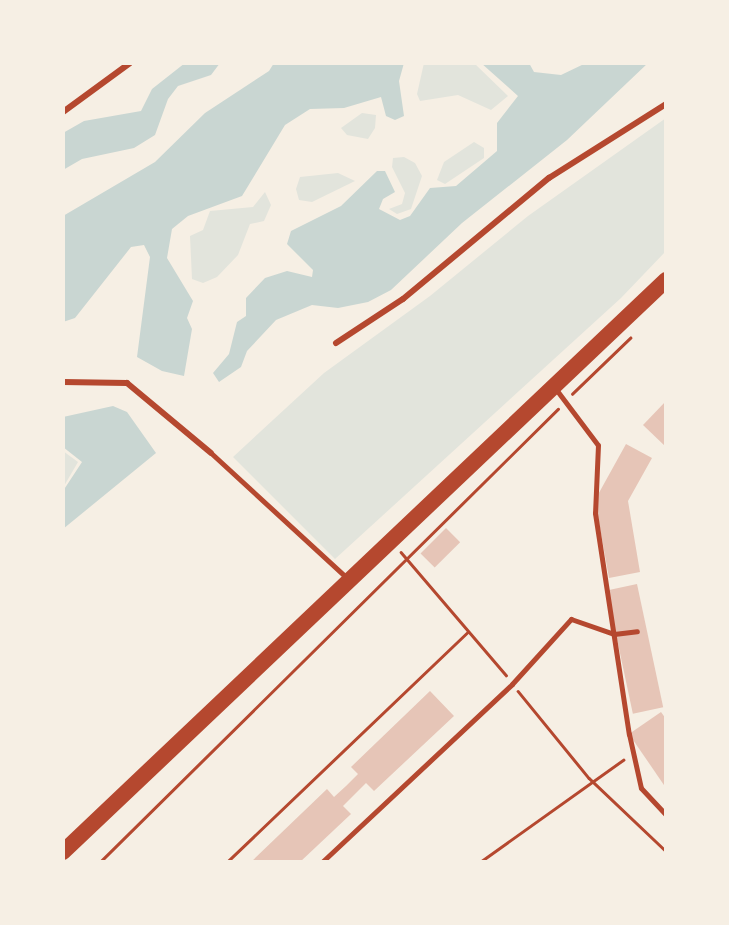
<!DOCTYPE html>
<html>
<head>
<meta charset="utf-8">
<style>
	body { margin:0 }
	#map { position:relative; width:729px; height:925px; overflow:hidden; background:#f6efe4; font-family:"Fira Sans",sans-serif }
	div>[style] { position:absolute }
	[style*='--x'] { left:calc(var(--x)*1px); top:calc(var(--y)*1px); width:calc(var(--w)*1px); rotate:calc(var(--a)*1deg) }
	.green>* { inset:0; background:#e2e4dc }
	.water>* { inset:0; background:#c9d6d2 }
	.building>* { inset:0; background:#e6c5b7; transform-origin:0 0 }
	.path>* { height:2.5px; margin:-1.25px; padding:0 1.25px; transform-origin:1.25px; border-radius:1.25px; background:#b5482f }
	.service>* { height:5px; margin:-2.5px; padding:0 2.5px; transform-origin:2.5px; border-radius:2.5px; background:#b5482f }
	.pedestrian>* { height:6px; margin:-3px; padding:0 3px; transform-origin:3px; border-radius:3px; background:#b5482f }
	.primary>* { height:16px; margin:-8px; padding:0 8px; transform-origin:8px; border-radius:8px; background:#b5482f }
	span { translate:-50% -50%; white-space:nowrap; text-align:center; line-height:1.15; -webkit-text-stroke:6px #f6efe4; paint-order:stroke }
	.frame { position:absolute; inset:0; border:65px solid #f6efe4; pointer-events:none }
</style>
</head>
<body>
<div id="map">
	<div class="green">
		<div style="clip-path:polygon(424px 63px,474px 63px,508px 96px,491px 110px,458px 95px,420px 101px,417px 94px)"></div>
		<div style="clip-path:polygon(362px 113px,376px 115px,375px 128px,368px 139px,347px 135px,341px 128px)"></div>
		<div style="clip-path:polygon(666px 118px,666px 251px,621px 298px,335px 559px,233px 457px,324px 373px,430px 296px,528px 216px)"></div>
		<div style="clip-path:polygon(474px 142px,484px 148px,484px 158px,445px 184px,437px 180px,444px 162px)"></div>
		<div style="clip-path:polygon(404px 157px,415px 163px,422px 176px,411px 209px,397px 214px,389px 209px,402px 204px,405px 193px,392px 167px,393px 158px)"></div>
		<div style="clip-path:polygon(338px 173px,355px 181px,312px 202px,299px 200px,296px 189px,300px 177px)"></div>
		<div style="clip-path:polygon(265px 192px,271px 205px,264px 221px,250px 224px,238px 255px,217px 277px,203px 283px,192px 279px,190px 236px,203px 230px,210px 211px,253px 207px)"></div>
		<div style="clip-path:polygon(63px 451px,78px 462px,64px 486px,63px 485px)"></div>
	</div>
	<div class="water">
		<div style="clip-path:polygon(185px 63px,220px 63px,211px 75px,178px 86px,168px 99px,155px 135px,134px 148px,82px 159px,63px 170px,63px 133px,84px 121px,141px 111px,152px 89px)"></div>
		<div style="clip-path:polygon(274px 63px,404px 63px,399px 81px,404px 116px,395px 120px,386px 116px,381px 97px,344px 108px,310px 109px,285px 125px,242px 196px,188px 216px,172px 229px,167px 258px,193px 301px,187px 318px,192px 329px,184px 376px,162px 371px,137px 357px,150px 257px,144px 245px,131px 247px,75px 318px,63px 322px,63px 216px,155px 162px,205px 113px,269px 71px)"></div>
		<div style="clip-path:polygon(481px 63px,529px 63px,534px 72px,561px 75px,586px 63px,648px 63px,567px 140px,462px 223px,391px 290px,368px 302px,338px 308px,312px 305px,276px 320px,247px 351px,241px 367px,219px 382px,213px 373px,229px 354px,237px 322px,246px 316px,246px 298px,265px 278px,287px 271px,312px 277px,313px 270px,287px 244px,291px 231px,341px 206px,377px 171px,385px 171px,395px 192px,383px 199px,379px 209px,400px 220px,410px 216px,430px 188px,456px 186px,497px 151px,497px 123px,518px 96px)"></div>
		<div style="clip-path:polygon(113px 406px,127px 412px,156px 453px,63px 529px,63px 491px,82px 462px,63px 447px,63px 417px)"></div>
	</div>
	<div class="building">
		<div style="clip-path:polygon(666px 401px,666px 447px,643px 425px)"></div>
		<div style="clip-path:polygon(626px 444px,652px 458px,628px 501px,640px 572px,609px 578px,595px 500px)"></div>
		<div style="left:446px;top:528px;width:20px;height:36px;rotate:45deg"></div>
		<div style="left:637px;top:584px;width:126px;height:31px;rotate:78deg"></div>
		<div style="clip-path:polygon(430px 691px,454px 716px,374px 791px,366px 783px,343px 806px,351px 814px,300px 862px,251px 862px,327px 789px,334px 797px,346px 786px,358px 774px,351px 767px)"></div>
		<div style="clip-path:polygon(661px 712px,666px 719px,666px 788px,629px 734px)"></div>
	</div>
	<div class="path">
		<div style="--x:572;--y:394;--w:81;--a:-44"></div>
		<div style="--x:401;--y:552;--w:162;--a:49.5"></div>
		<div style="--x:518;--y:691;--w:112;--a:50.8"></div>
		<div style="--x:589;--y:778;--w:106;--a:43.5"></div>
		<div style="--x:100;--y:862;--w:644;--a:-44.69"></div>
		<div style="--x:227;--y:862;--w:332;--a:-43.7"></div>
		<div style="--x:480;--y:862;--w:176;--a:-35.5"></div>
	</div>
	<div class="service">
		<div style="--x:555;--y:388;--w:71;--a:53"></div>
		<div style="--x:598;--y:445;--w:68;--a:92.5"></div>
		<div style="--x:595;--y:513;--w:224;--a:81.3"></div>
		<div style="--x:629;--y:734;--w:55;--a:77.5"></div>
		<div style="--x:641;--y:788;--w:37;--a:47"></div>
		<div style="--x:211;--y:453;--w:186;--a:42.6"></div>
		<div style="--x:322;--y:862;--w:260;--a:-43.1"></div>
		<div style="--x:512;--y:684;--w:88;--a:-47.8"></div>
		<div style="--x:571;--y:619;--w:46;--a:19.2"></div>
		<div style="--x:614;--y:634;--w:23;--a:-7"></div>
	</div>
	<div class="pedestrian">
		<div style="--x:63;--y:112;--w:83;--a:-36.2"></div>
		<div style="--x:336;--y:343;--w:80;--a:-33.3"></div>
		<div style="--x:403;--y:299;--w:190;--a:-39.7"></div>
		<div style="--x:549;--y:178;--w:138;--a:-32.3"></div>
		<div style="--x:63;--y:382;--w:64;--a:0.9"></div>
		<div style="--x:127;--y:383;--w:109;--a:39.8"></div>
	</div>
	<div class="primary">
		<div style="--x:63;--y:852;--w:831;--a:-43.49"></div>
	</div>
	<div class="frame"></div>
</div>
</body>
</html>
